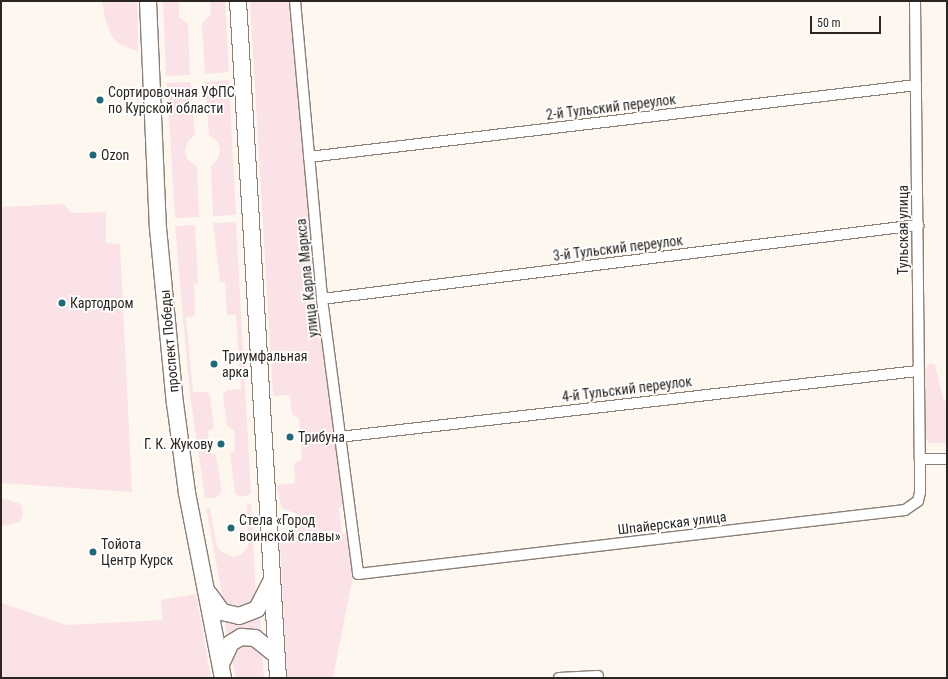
<!DOCTYPE html>
<html>
<head>
<meta charset="utf-8">
<style>
	body { margin:0 }
	#map { position:relative; width:948px; height:679px; overflow:hidden; background:#fef7f0; font-family:"Roboto Condensed",sans-serif }
	div>[style] { position:absolute }
	[style*='--x'] { left:calc(var(--x)*1px); top:calc(var(--y)*1px); width:calc(var(--w)*1px); rotate:calc(var(--a)*1deg) }
	.green>* { inset:0; background:#fae2e7 }
	.roads { filter:drop-shadow(1px 0 #8b7f76) drop-shadow(-1px 0 #8b7f76) drop-shadow(0 1px #8b7f76) drop-shadow(0 -1px #8b7f76) }
	.street>* { height:10px; margin:-5px; padding:0 5px; transform-origin:5px; border-radius:5px; background:#fff }
	.primary>* { height:16px; margin:-8px; padding:0 8px; transform-origin:8px; border-radius:8px; background:#fff }
	.dots>* { width:11px; height:11px; translate:-50% -50%; box-sizing:border-box; border:2px solid #fff; border-radius:50% }
	span { translate:-50% -50%; white-space:nowrap; text-align:center; line-height:1.15; -webkit-text-stroke:3.5px #fff; paint-order:stroke }
	.poi-label { font-size:14px; color:#2b2622 }
	.left { translate:0 -50%; text-align:left }
	.right { translate:-100% -50%; text-align:right }
	.street-label { font-size:14px; color:#2b2622 }
	.frame { position:absolute; inset:0; border:2px solid #2b2622; pointer-events:none }
	.scale { position:absolute; left:810px; top:16px; width:71px; height:18px; box-sizing:border-box; border:2px solid #2b2622; border-top:0; padding-left:5px; font-size:12px; line-height:14px; white-space:nowrap; color:#2b2622; -webkit-text-stroke:3px #fff; paint-order:stroke }
</style>
</head>
<body>
<div id="map">
	<div class="green">
		<div style="clip-path:polygon(102px 1px,137px 1px,138px 52px,119px 44px,113px 38px,106px 22px)"></div>
		<div style="clip-path:polygon(163px 1px,179px 1px,179px 17px,188px 24px,190px 75px,166px 76px)"></div>
		<div style="clip-path:polygon(210px 1px,225px 1px,229px 72px,205px 74px,202px 24px,211px 14px)"></div>
		<div style="clip-path:polygon(250px 1px,292px 1px,345px 506px,339px 508px,342px 534px,348px 534px,353px 576px,333px 678px,287px 678px,280px 543px,282px 537px,288px 534px,298px 533px,297px 514px,282px 508px,276px 485px,295px 483px,294px 464px,302px 459px,299px 418px,292px 414px,290px 395px,273px 396px)"></div>
		<div style="clip-path:polygon(229px 80px,236px 215px,213px 216px,211px 166px,217px 160px,220px 152px,218px 142px,209px 135px,205px 82px)"></div>
		<div style="clip-path:polygon(191px 82px,195px 135px,188px 141px,185px 150px,187px 159px,197px 167px,199px 217px,175px 218px,167px 83px)"></div>
		<div style="clip-path:polygon(64px 204px,72px 213px,106px 212px,106px 243px,120px 244px,132px 492px,1px 483px,1px 207px)"></div>
		<div style="clip-path:polygon(236px 222px,251px 494px,241px 497px,235px 493px,230px 454px,235px 450px,234px 431px,227px 426px,223px 395px,227px 390px,241px 389px,236px 315px,227px 315px,225px 282px,220px 282px,213px 223px)"></div>
		<div style="clip-path:polygon(195px 225px,198px 283px,194px 284px,195px 316px,186px 318px,193px 392px,207px 392px,210px 395px,214px 428px,208px 431px,209px 448px,211px 453px,216px 455px,222px 491px,216px 498px,205px 498px,190px 395px,175px 226px)"></div>
		<div style="clip-path:polygon(930px 363px,935px 365px,943px 398px,947px 403px,947px 443px,929px 443px,925px 436px,922px 374px)"></div>
		<div style="clip-path:polygon(1px 498px,21px 504px,23px 514px,20px 522px,1px 526px)"></div>
		<div style="clip-path:polygon(251px 504px,256px 596px,252px 604px,240px 608px,232px 607px,223px 600px,206px 508px,210px 508px,217px 546px,222px 552px,233px 557px,241px 555px,248px 547px,247px 505px)"></div>
		<div style="clip-path:polygon(196px 594px,211px 678px,1px 678px,1px 600px,2px 603px,66px 625px,163px 620px,161px 600px)"></div>
		<div style="clip-path:polygon(260px 615px,261px 635px,228px 640px,224px 619px,244px 623px)"></div>
		<div style="clip-path:polygon(248px 643px,262px 652px,264px 678px,236px 678px,232px 658px,236px 646px)"></div>
	</div>
	<div class="roads">
		<div class="street">
			<div style="--x:295;--y:1;--w:299;--a:84.8"></div>
			<div style="--x:322;--y:299;--w:277;--a:82.5"></div>
			<div style="--x:358;--y:574;--w:551;--a:-6.67"></div>
			<div style="--x:905;--y:510;--w:16;--a:-35"></div>
			<div style="--x:918;--y:501;--w:9;--a:-77"></div>
			<div style="--x:920;--y:492;--w:33;--a:-90"></div>
			<div style="--x:920;--y:459;--w:27;--a:0"></div>
			<div style="--x:915;--y:1;--w:458;--a:89.4"></div>
			<div style="--x:309;--y:157;--w:611;--a:-6.76"></div>
			<div style="--x:322;--y:299;--w:601;--a:-7.08"></div>
			<div style="--x:339;--y:437;--w:582;--a:-6.51"></div>
			<div style="--x:559;--y:678;--w:39;--a:-3"></div>
		</div>
		<div class="primary">
			<div style="--x:148;--y:1;--w:227;--a:87.5"></div>
			<div style="--x:158;--y:228;--w:176;--a:84.5"></div>
			<div style="--x:175;--y:403;--w:91;--a:82.4"></div>
			<div style="--x:187;--y:493;--w:188;--a:79"></div>
			<div style="--x:238;--y:1;--w:678;--a:86.62"></div>
			<div style="--x:209;--y:594;--w:22;--a:54"></div>
			<div style="--x:222;--y:612;--w:17;--a:13"></div>
			<div style="--x:239;--y:616;--w:19;--a:-21"></div>
			<div style="--x:257;--y:609;--w:30;--a:-63"></div>
			<div style="--x:221;--y:664;--w:23;--a:-65"></div>
			<div style="--x:231;--y:643;--w:12;--a:-31"></div>
			<div style="--x:241;--y:637;--w:14;--a:4"></div>
			<div style="--x:255;--y:638;--w:28;--a:39"></div>
		</div>
	</div>
	<div class="dots">
		<div style="left:100px;top:100px;background:#206876"></div>
		<div style="left:93px;top:155px;background:#206876"></div>
		<div style="left:62px;top:303px;background:#206876"></div>
		<div style="left:214px;top:364px;background:#206876"></div>
		<div style="left:290px;top:437px;background:#206876"></div>
		<div style="left:221px;top:444px;background:#206876"></div>
		<div style="left:231px;top:528px;background:#206876"></div>
		<div style="left:93px;top:552px;background:#206876"></div>
	</div>
	<div class="poi-label">
		<span class="left" style="left:108px;top:100px">Сортировочная УФПС<br>по Курской области</span>
		<span class="left" style="left:101px;top:155px">Ozon</span>
		<span class="left" style="left:70px;top:303px">Картодром</span>
		<span class="left" style="left:222px;top:364px">Триумфальная<br>арка</span>
		<span class="left" style="left:298px;top:437px">Трибуна</span>
		<span class="right" style="left:213px;top:444px">Г. К. Жукову</span>
		<span class="left" style="left:239px;top:528px">Стела «Город<br>воинской славы»</span>
		<span class="left" style="left:101px;top:552px">Тойота<br>Центр Курск</span>
	</div>
	<div class="street-label">
		<span style="left:611px;top:107px;rotate:-7deg">2-й Тульский переулок</span>
		<span style="left:903px;top:230px;rotate:-90deg">Тульская улица</span>
		<span style="left:618px;top:248px;rotate:-7deg">3-й Тульский переулок</span>
		<span style="left:307px;top:278px;rotate:-96deg">улица Карла Маркса</span>
		<span style="left:169px;top:341px;rotate:-95deg">проспект Победы</span>
		<span style="left:627px;top:389px;rotate:-7deg">4-й Тульский переулок</span>
		<span style="left:672px;top:523px;rotate:-7deg">Шпайерская улица</span>
	</div>
	<div class="frame"></div>
	<div class="scale">50 m</div>
</div>
</body>
</html>
